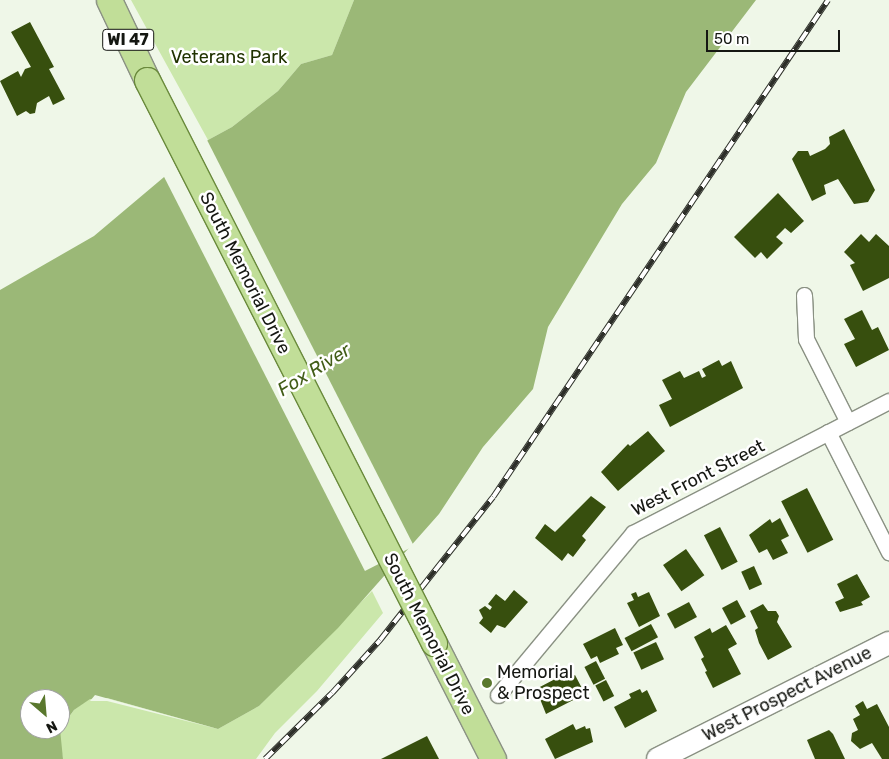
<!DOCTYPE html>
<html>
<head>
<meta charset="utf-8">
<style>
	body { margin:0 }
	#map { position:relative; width:889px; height:759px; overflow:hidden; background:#eff7e8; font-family:Rubik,sans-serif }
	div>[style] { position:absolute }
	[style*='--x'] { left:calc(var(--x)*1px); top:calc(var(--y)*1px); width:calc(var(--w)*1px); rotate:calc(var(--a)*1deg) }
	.green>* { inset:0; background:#cbe7ab }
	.water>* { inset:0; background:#9bb877 }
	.pier>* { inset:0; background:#eff7e8; transform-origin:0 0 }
	.building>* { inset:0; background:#374f0e; transform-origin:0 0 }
	.roads { filter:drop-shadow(1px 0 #8a9183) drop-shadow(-1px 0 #8a9183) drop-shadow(0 1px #8a9183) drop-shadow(0 -1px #8a9183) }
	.street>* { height:15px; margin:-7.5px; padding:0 7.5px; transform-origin:7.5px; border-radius:7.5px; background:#fff }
	.secondary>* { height:22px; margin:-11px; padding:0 11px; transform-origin:11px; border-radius:11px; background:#fff }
	.primary>* { height:25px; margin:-12.5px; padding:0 12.5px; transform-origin:12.5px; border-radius:12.5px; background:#c1de98 }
	.rail>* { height:5.5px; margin-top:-2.75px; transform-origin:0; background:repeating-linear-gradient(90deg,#fff 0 11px,#2d2f29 0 22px); box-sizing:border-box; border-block:1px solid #2d2f29 }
	.bridges { filter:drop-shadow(1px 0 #6a8a3c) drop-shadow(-1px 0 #6a8a3c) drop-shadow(0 1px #6a8a3c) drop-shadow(0 -1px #6a8a3c) }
	.primary-bridge>* { height:25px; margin:-12.5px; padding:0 12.5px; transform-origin:12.5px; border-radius:12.5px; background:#c1de98 }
	.dots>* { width:14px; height:14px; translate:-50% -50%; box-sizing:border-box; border:2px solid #fff; border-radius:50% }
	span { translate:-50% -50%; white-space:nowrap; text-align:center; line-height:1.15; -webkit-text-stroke:5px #fff; paint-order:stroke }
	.shield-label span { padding:1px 4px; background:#fff; border:1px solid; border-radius:4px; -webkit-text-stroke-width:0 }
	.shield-label { font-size:16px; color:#151712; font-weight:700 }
	.park-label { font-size:18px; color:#203201 }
	.street-label { font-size:18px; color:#151712 }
	.poi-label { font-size:18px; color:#151712 }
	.left { translate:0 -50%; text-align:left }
	.water-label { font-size:19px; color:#425d18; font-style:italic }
	.north { position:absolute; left:20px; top:689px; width:50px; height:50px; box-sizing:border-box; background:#fff; border:1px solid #a1a2a0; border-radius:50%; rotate:153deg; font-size:14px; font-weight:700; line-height:20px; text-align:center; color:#151712 }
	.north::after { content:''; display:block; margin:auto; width:18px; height:22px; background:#5a782e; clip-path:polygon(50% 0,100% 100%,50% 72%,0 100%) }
	.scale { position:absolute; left:706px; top:30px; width:134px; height:22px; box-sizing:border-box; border:2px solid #151712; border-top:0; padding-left:6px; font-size:15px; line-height:18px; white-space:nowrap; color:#151712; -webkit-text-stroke:4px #fff; paint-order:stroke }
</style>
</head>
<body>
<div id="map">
	<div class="green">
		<div style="clip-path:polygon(131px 0,354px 0,332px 55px,301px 64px,278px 91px,232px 127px,208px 140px)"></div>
		<div style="clip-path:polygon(372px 591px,383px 613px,317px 691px,275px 733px,256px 759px,63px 759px,58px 732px,74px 710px,90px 698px,107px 698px,218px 729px,259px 706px)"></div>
	</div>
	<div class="water">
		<div style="clip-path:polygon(354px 0,756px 0,686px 92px,656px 163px,622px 204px,548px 327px,533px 389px,483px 447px,439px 514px,338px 628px,259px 706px,218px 729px,107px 698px,90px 699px,74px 710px,60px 729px,60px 699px,30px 699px,30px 729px,60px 729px,63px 759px,0 759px,0 290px,94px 236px,208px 140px,232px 127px,278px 91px,301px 64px,332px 55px)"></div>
	</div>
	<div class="pier">
		<div style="left:206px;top:138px;width:458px;height:55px;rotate:63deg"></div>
		<div style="clip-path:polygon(95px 695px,192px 722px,218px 729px,107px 701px,90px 701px)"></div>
	</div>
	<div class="building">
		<div style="clip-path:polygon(30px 22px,54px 67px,49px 69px,65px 99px,53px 105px,49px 96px,37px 103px,35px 113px,30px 114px,26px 111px,17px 116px,0 81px,18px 71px,21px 77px,25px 69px,31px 67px,11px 32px)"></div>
		<div style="clip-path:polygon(844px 129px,875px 190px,868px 202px,854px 204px,838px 179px,824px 185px,826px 194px,812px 201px,792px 159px,798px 151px,808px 151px,810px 156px,825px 149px,830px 144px,829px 137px)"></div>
		<div style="clip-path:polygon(778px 193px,804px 221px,791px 233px,785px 228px,776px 237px,783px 243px,767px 259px,761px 252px,755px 258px,734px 237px)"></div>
		<div style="clip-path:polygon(861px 234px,869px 242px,876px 234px,889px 246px,889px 278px,863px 291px,850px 265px,855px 263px,844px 252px)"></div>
		<div style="clip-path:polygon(862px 310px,872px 330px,878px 327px,889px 350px,856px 367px,844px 344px,855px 339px,844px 319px)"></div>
		<div style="clip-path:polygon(719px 360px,722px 366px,731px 361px,743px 388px,670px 427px,659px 405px,672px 399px,662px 380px,680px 371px,684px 378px,699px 371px,702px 378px,706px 376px,702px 369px)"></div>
		<div style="clip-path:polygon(648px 431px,665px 451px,618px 491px,601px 472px,628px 444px,630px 446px)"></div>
		<div style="left:807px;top:488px;width:58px;height:29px;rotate:63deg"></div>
		<div style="clip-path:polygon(591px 496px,606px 507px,582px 536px,586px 540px,573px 557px,568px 553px,562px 561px,535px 538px,545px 524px,555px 532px)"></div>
		<div style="clip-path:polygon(780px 518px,789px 536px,781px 540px,788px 553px,773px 560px,767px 549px,759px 553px,749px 535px,770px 519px,772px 523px)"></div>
		<div style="left:720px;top:527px;width:39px;height:18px;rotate:63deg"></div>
		<div style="left:686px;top:549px;width:32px;height:28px;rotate:55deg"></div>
		<div style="left:754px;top:566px;width:20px;height:14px;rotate:66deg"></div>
		<div style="clip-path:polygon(857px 574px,870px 597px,861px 602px,863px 605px,840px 612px,835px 602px,844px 598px,837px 584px)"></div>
		<div style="clip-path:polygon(514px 590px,528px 602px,505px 628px,497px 625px,491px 633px,479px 623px,483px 618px,479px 610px,485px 606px,490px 610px,492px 607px,488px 604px,496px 594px,505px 601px)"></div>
		<div style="clip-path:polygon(636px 592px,638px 597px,649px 592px,660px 616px,639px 627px,627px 603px,634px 600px,631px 594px)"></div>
		<div style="left:737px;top:600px;width:19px;height:17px;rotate:62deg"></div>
		<div style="left:689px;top:602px;width:17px;height:25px;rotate:62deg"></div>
		<div style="clip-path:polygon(763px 604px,768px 611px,776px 611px,779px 616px,777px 622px,792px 647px,768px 660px,759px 643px,755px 630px,758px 628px,750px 611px)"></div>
		<div style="left:651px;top:624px;width:15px;height:30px;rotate:62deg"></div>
		<div style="clip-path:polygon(726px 625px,737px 644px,728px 649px,741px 674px,713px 688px,705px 672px,707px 671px,701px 659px,704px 657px,694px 637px,710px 628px,712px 633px)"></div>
		<div style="clip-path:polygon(615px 628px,623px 645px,616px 648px,619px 654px,600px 663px,597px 656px,591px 659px,583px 644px)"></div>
		<div style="left:656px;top:642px;width:19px;height:25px;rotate:65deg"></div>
		<div style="left:596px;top:661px;width:20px;height:13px;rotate:63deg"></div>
		<div style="clip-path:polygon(575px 675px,585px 694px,546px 714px,536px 689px,559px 677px,564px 681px)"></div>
		<div style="left:606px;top:680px;width:18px;height:12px;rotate:63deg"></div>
		<div style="clip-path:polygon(640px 689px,642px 693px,647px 690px,657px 711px,625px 728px,614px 707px,631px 698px,629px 694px)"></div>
		<div style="clip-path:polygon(863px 701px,867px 709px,877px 704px,889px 727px,889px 759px,882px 759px,872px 743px,860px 749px,851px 741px,852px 733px,858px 730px,853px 719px,860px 715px,855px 706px)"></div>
		<div style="clip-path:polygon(573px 724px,576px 730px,585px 726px,586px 729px,590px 728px,593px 742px,555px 759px,545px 739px)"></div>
		<div style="clip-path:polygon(829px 730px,833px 734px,845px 759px,815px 759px,807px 740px)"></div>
		<div style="clip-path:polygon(427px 736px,439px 759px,381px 759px)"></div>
	</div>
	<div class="roads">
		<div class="street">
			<div style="--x:804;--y:295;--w:44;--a:87.4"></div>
			<div style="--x:806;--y:339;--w:93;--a:63.2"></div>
			<div style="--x:828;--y:432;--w:135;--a:63.1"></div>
			<div style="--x:498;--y:695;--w:211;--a:-50.2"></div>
			<div style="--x:633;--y:533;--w:288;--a:-27.3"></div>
		</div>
		<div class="secondary">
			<div style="--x:658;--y:759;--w:258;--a:-26.7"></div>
		</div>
		<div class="primary">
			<div style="--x:109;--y:0;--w:89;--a:64.6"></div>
			<div style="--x:434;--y:643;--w:130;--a:63"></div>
		</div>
	</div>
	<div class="rail">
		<div style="--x:265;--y:759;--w:94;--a:-44.6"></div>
		<div style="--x:332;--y:693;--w:72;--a:-47.8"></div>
		<div style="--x:380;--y:640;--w:182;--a:-51.7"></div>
		<div style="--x:493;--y:497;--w:599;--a:-56.02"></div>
	</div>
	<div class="bridges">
		<div class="primary-bridge">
			<div style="--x:147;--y:80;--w:632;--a:62.99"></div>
		</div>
	</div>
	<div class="dots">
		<div style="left:487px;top:683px;background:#5a782e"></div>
	</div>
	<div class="shield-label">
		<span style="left:128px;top:40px">WI 47</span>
	</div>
	<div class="park-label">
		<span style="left:229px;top:57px">Veterans Park</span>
	</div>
	<div class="street-label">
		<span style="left:245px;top:273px;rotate:63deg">South Memorial Drive</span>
		<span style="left:698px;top:478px;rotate:-27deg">West Front Street</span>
		<span style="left:429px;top:634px;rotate:63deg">South Memorial Drive</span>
		<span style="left:787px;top:694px;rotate:-27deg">West Prospect Avenue</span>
	</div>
	<div class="poi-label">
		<span class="left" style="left:497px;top:683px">Memorial<br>&amp; Prospect</span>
	</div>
	<div class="water-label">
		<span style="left:314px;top:370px;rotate:-32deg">Fox River</span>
	</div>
	<div class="north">N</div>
	<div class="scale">50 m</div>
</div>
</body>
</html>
